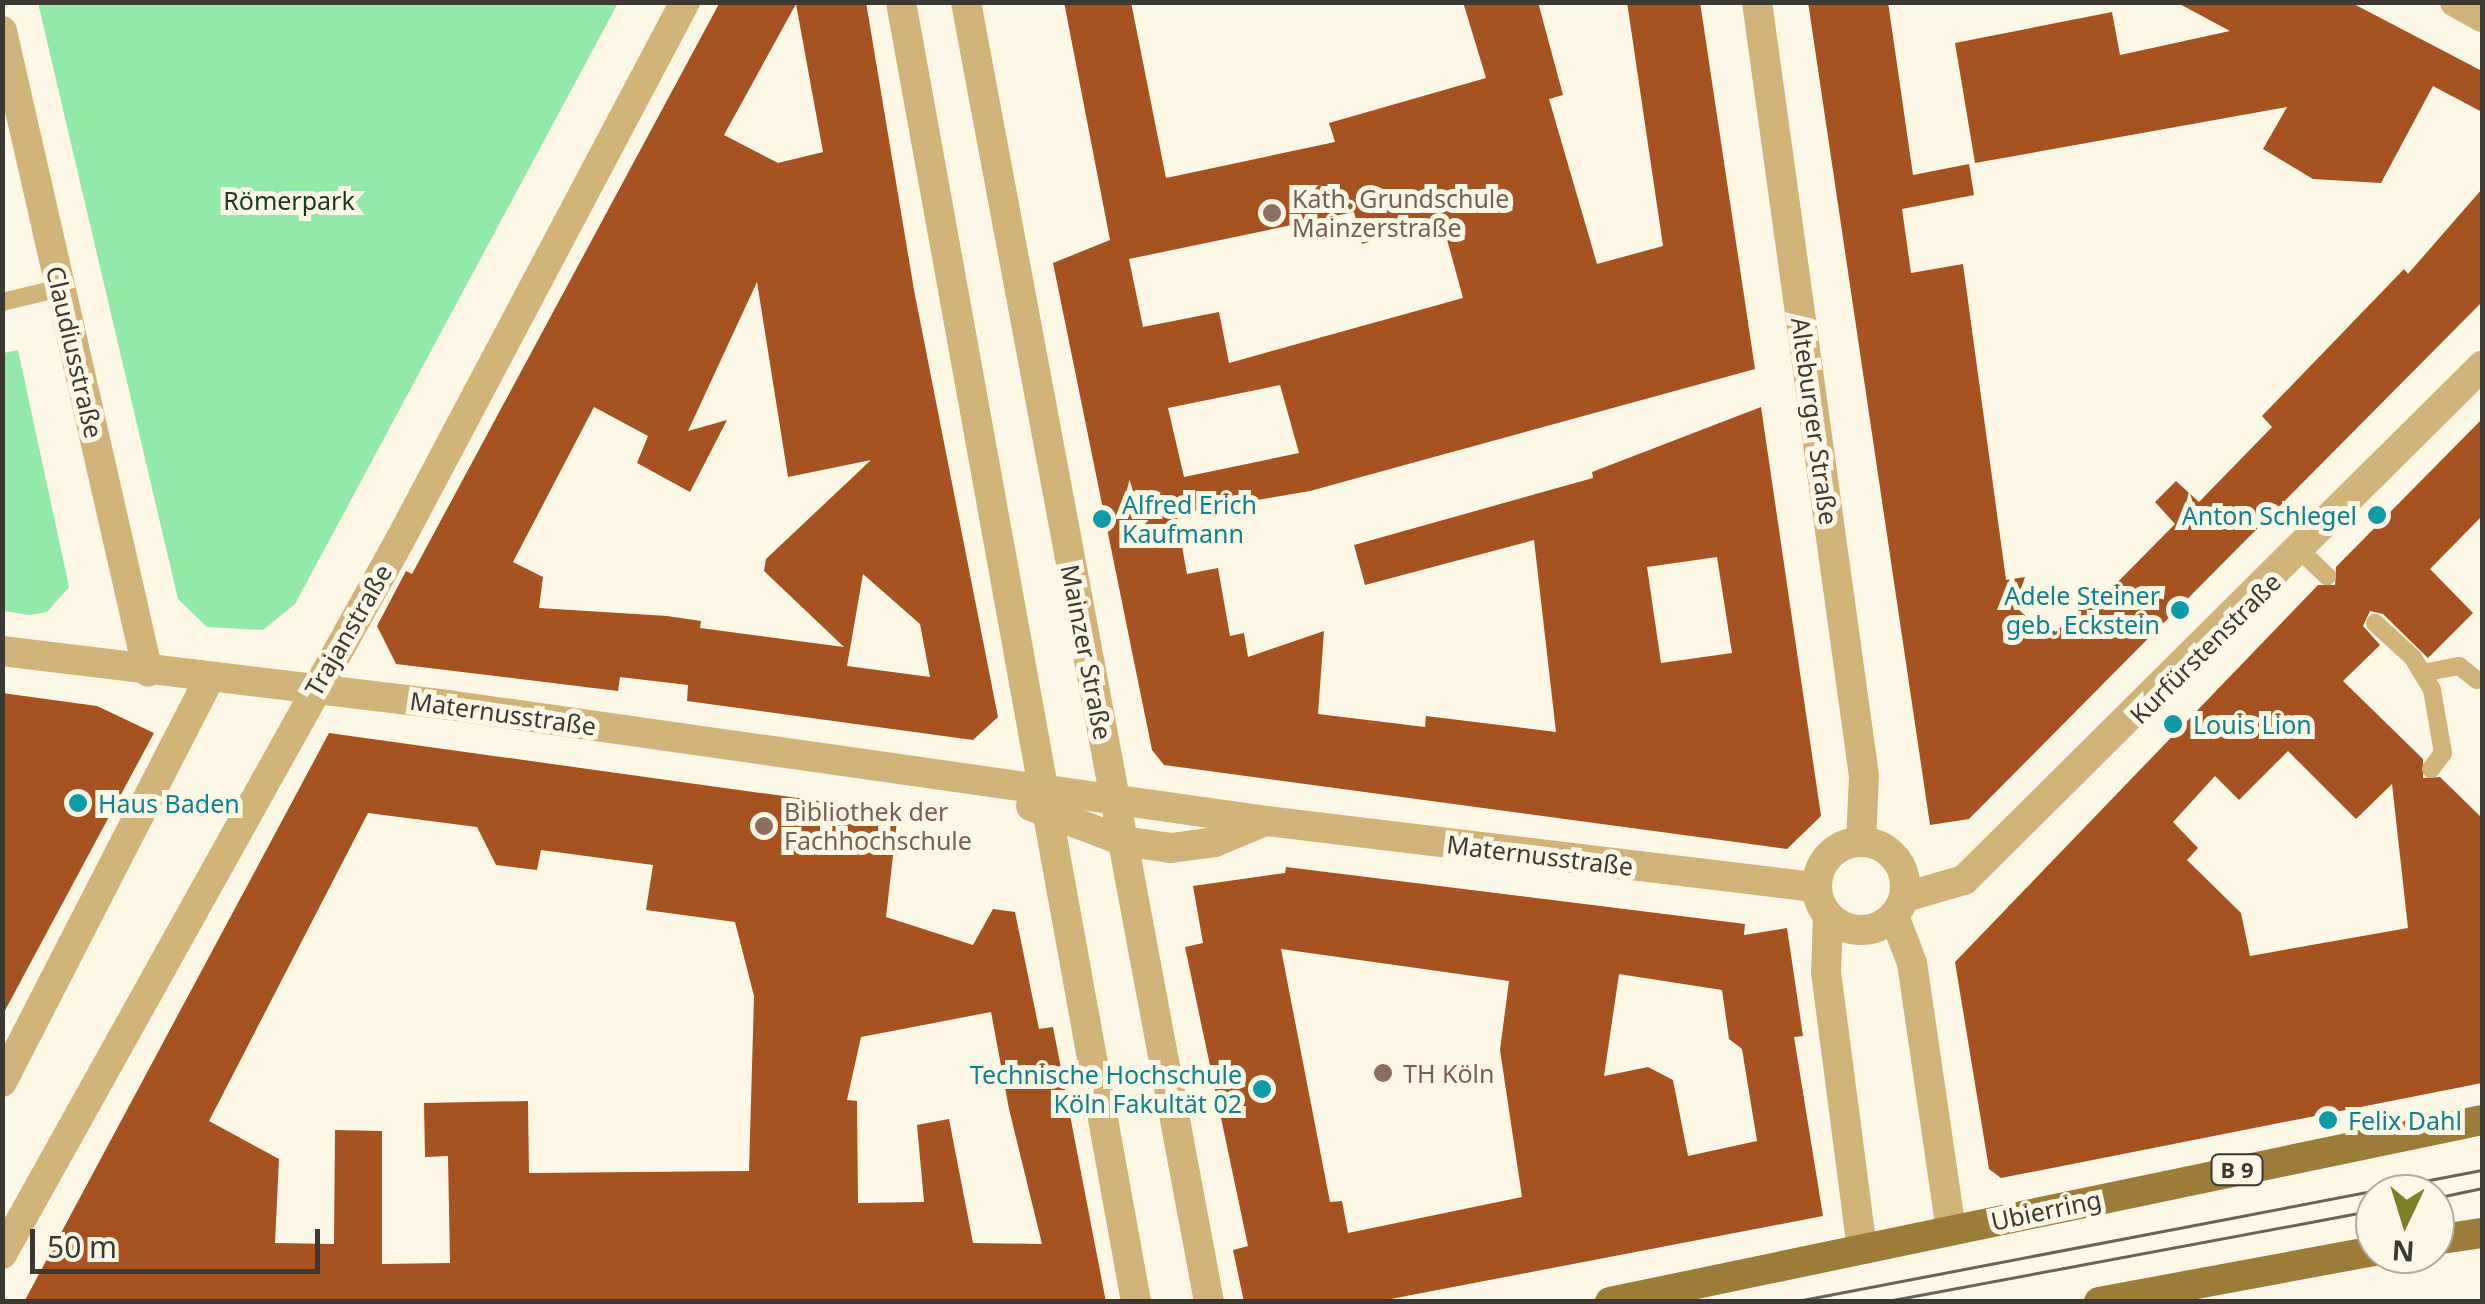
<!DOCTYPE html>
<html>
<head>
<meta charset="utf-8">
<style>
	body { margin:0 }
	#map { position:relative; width:2485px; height:1304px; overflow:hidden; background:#fdf7e5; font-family:"Noto Sans",sans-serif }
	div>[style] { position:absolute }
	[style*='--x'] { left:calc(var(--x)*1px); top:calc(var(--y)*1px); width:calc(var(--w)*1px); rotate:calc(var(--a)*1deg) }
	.green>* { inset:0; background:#92e9a8 }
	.building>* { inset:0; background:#a65221 }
	.service>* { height:18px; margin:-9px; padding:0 9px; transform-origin:9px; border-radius:9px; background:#d1b379 }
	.minor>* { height:30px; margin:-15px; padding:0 15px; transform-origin:15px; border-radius:15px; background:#d1b379 }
	.minor>.ring { margin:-15px; padding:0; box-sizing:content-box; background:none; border:30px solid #d1b379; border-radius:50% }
	.primary>* { height:30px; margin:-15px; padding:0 15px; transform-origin:15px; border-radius:15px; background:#9d7c39 }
	.tram>* { height:2.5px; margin:-1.25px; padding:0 1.25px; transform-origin:1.25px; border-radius:1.25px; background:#66635a }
	.dots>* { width:28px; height:28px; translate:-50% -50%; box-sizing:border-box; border:5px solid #fdf7e5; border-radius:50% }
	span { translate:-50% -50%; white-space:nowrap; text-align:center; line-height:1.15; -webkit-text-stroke:10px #fdf7e5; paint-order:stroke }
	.shield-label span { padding:2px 8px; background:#fdf7e5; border:2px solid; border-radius:8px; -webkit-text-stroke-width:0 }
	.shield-label { font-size:22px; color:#3b3932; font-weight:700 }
	.education-label { font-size:25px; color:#785e54 }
	.left { translate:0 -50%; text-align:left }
	.park-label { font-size:25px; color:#14391f }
	.street-label { font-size:25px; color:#3b3932 }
	.culture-label { font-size:25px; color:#0d838f }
	.right { translate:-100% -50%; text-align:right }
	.frame { position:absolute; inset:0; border:5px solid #3b3932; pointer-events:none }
	.north { position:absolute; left:2355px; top:1174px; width:100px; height:100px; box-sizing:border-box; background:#fdf7e5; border:2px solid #afab9d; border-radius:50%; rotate:184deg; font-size:28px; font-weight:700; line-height:40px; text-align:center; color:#3b3932 }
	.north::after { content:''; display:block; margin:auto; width:35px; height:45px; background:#807f28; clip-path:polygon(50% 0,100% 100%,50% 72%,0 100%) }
	.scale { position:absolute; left:30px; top:1229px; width:290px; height:45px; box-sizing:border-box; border:5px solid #3b3932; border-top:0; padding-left:12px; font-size:30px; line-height:35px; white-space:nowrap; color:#3b3932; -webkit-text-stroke:8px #fdf7e5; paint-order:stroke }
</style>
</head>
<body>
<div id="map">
	<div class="green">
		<div style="clip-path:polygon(38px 3px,618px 3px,295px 604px,263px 630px,207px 627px,178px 599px)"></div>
		<div style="clip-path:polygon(18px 350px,69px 587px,47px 612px,30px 615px,3px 611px,3px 353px)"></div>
	</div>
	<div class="building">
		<div style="clip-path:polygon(evenodd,720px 2px,866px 2px,914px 290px,998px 717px,973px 740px,687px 701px,688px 685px,620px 677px,618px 691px,396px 664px,377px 626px,406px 571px,412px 574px,720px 2px,796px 4px,823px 152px,778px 163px,724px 135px,796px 4px,720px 2px,757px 282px,788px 477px,871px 460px,766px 559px,764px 571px,844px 647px,700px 628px,701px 621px,667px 616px,539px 608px,543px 577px,513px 562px,594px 407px,648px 436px,637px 463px,690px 492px,727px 420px,688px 431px,757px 282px,720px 2px,863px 574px,920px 624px,930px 677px,847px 666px,863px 574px)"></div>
		<div style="clip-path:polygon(evenodd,1064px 2px,1131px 2px,1166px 178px,1335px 142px,1329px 123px,1486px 78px,1463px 2px,1538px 2px,1563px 95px,1549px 99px,1597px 264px,1663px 246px,1627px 2px,1700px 2px,1755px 369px,1310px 491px,1176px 514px,1187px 574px,1218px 568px,1230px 636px,1244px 633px,1248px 657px,1324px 631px,1318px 714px,1425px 727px,1426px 716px,1556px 732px,1534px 540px,1365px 585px,1354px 545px,1593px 478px,1592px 472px,1761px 407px,1821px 816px,1787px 849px,1164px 765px,1152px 750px,1053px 263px,1110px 240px,1064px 2px,1354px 212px,1362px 244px,1442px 221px,1463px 298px,1229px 363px,1219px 312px,1143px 327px,1129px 259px,1354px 212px,1064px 2px,1280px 385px,1299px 453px,1184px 477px,1168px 408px,1280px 385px,1064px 2px,1717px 557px,1732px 653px,1661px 663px,1647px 567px,1717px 557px)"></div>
		<div style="clip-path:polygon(1808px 2px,1888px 2px,1913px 175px,1969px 164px,1974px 195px,1902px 209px,1911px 273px,1963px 264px,2006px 580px,2025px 577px,2015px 606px,2049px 638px,2091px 599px,2096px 604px,2175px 524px,2155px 502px,2176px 481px,2199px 502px,2272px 427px,2262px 416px,2404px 269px,2408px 274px,2482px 189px,2482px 302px,1969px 819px,1930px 825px)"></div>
		<div style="clip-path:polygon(2176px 2px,2350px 2px,2482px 71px,2482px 112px,2433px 86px,2381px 183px,2313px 179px,2263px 149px,2287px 107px,1975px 163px,1955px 43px,2112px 12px,2120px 55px,2230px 31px)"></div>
		<div style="clip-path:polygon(evenodd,2482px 419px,2482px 516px,2430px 569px,2473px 613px,2428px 658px,2383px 614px,2370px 611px,2363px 626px,2380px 645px,2343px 681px,2423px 759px,2423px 778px,2440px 777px,2482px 818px,2482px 1083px,2001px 1178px,1989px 1169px,1955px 962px,2318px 585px,2335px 585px,2336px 567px,2482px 419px,2288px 751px,2356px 819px,2392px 784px,2408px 928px,2250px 956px,2241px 913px,2187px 860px,2198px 848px,2173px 822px,2215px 776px,2239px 800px,2288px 751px)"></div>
		<div style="clip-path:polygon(2px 693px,97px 706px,154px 733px,2px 1016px)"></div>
		<div style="clip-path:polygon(evenodd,329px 733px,898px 812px,886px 917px,973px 945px,993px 909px,1015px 912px,1039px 1029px,1053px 1027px,1106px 1302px,24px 1302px,329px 733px,368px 813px,477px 827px,496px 865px,537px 870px,541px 850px,653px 865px,646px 910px,735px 922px,754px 996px,749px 1171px,529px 1173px,528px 1101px,424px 1103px,425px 1157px,448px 1156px,450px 1263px,382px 1264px,382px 1131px,335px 1130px,334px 1244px,275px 1243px,279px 1159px,209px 1121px,368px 813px,329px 733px,991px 1012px,1009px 1109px,1042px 1244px,973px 1243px,949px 1119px,917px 1125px,924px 1202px,858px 1203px,857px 1101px,847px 1100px,861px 1037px,991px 1012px)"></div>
		<div style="clip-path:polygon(evenodd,1286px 867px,1745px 924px,1744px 935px,1787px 928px,1803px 1036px,1794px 1037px,1823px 1216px,1375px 1302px,1244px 1302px,1233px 1250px,1248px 1246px,1185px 947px,1203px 943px,1193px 886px,1285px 873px,1286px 867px,1281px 949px,1509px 981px,1500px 1050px,1522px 1197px,1348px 1233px,1342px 1201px,1330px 1202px,1281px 949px,1286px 867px,1619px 974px,1722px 990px,1729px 1039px,1742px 1049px,1757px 1141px,1688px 1156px,1673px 1080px,1648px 1067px,1604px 1076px,1619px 974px)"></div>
	</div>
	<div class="service">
		<div style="--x:2;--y:302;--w:60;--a:-13.6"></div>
		<div style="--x:2302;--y:552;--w:35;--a:44"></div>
		<div style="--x:2375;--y:623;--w:52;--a:42.6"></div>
		<div style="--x:2413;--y:658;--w:37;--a:59"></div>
		<div style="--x:2432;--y:690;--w:64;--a:80.1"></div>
		<div style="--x:2443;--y:753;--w:20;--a:127"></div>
		<div style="--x:2428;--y:672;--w:32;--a:-11"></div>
		<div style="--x:2459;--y:666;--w:23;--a:38"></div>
	</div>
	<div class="minor">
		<div style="--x:901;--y:2;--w:1321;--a:79.75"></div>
		<div style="--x:966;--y:2;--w:1323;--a:79.41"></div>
		<div style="--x:1757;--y:2;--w:781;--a:82.13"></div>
		<div style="--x:1864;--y:776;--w:65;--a:92.6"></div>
		<div style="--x:2455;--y:2;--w:31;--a:29"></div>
		<div style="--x:2;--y:31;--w:657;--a:77.17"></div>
		<div style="--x:2;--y:651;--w:449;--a:6.9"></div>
		<div style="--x:448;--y:705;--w:826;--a:8.07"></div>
		<div style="--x:1266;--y:821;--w:552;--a:6.87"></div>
		<div style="--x:1031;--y:806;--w:98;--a:20.8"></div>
		<div style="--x:1123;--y:841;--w:49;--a:8.3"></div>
		<div style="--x:1171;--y:848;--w:44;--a:-7.8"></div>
		<div style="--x:1215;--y:842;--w:52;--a:-22.6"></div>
		<div class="ring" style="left:1817px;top:842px;width:58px;height:58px"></div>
		<div style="--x:1905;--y:897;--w:61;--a:-16.1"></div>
		<div style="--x:1964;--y:880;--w:730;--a:-44.78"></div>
		<div style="--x:1828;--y:916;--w:56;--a:92"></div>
		<div style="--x:1826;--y:972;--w:278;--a:82.6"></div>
		<div style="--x:1894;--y:916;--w:50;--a:69"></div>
		<div style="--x:1912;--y:963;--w:270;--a:81.7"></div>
		<div style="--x:2;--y:1082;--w:454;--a:-62.8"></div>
		<div style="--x:2;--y:1254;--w:817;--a:-60.86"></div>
		<div style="--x:400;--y:540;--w:609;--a:-62.09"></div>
	</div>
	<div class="primary">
		<div style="--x:2435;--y:1240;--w:48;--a:-8.5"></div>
		<div style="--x:1610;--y:1302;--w:891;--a:-11.79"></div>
		<div style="--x:2099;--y:1302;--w:281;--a:-10.5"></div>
	</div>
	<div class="tram">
		<div style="--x:2435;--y:1198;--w:48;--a:-12"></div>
		<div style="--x:1792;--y:1302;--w:703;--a:-10.83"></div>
		<div style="--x:1882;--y:1302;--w:502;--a:-10.57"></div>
	</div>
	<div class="dots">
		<div style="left:1272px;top:213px;background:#8d6e63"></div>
		<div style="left:2377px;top:515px;background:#0f9aa8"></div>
		<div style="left:1102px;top:519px;background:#0f9aa8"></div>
		<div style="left:2180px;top:610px;background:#0f9aa8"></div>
		<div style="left:2173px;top:724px;background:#0f9aa8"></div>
		<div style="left:78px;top:803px;background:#0f9aa8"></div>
		<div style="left:764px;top:826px;background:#8d6e63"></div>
		<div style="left:1383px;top:1073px;background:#8d6e63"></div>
		<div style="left:1262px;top:1089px;background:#0f9aa8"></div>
		<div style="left:2328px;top:1120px;background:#0f9aa8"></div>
	</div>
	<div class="shield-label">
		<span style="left:2237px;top:1170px">B 9</span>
	</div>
	<div class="education-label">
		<span class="left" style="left:1292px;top:213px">Kath. Grundschule<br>Mainzerstraße</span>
		<span class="left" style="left:784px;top:826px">Bibliothek der<br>Fachhochschule</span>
		<span class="left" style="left:1403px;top:1073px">TH Köln</span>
	</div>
	<div class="park-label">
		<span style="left:289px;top:200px">Römerpark</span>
	</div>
	<div class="street-label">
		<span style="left:75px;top:352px;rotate:77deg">Claudiusstraße</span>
		<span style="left:1815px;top:421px;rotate:82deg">Alteburger Straße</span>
		<span style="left:348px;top:630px;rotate:-60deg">Trajanstraße</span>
		<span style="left:2205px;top:648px;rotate:-45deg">Kurfürstenstraße</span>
		<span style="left:1087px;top:652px;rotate:79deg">Mainzer Straße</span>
		<span style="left:503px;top:713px;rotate:8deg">Maternusstraße</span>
		<span style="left:1540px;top:855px;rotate:7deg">Maternusstraße</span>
		<span style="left:2046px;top:1210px;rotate:-12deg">Ubierring</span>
	</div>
	<div class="culture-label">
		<span class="left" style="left:1122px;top:519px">Alfred Erich<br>Kaufmann</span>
		<span class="right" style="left:2357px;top:515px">Anton Schlegel</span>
		<span class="right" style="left:2160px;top:610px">Adele Steiner<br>geb. Eckstein</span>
		<span class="left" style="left:2193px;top:724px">Louis Lion</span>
		<span class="left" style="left:98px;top:803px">Haus Baden</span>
		<span class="right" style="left:1242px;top:1089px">Technische Hochschule<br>Köln Fakultät 02</span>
		<span class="left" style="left:2348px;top:1120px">Felix Dahl</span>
	</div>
	<div class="frame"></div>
	<div class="north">N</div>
	<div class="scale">50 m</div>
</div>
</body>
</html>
